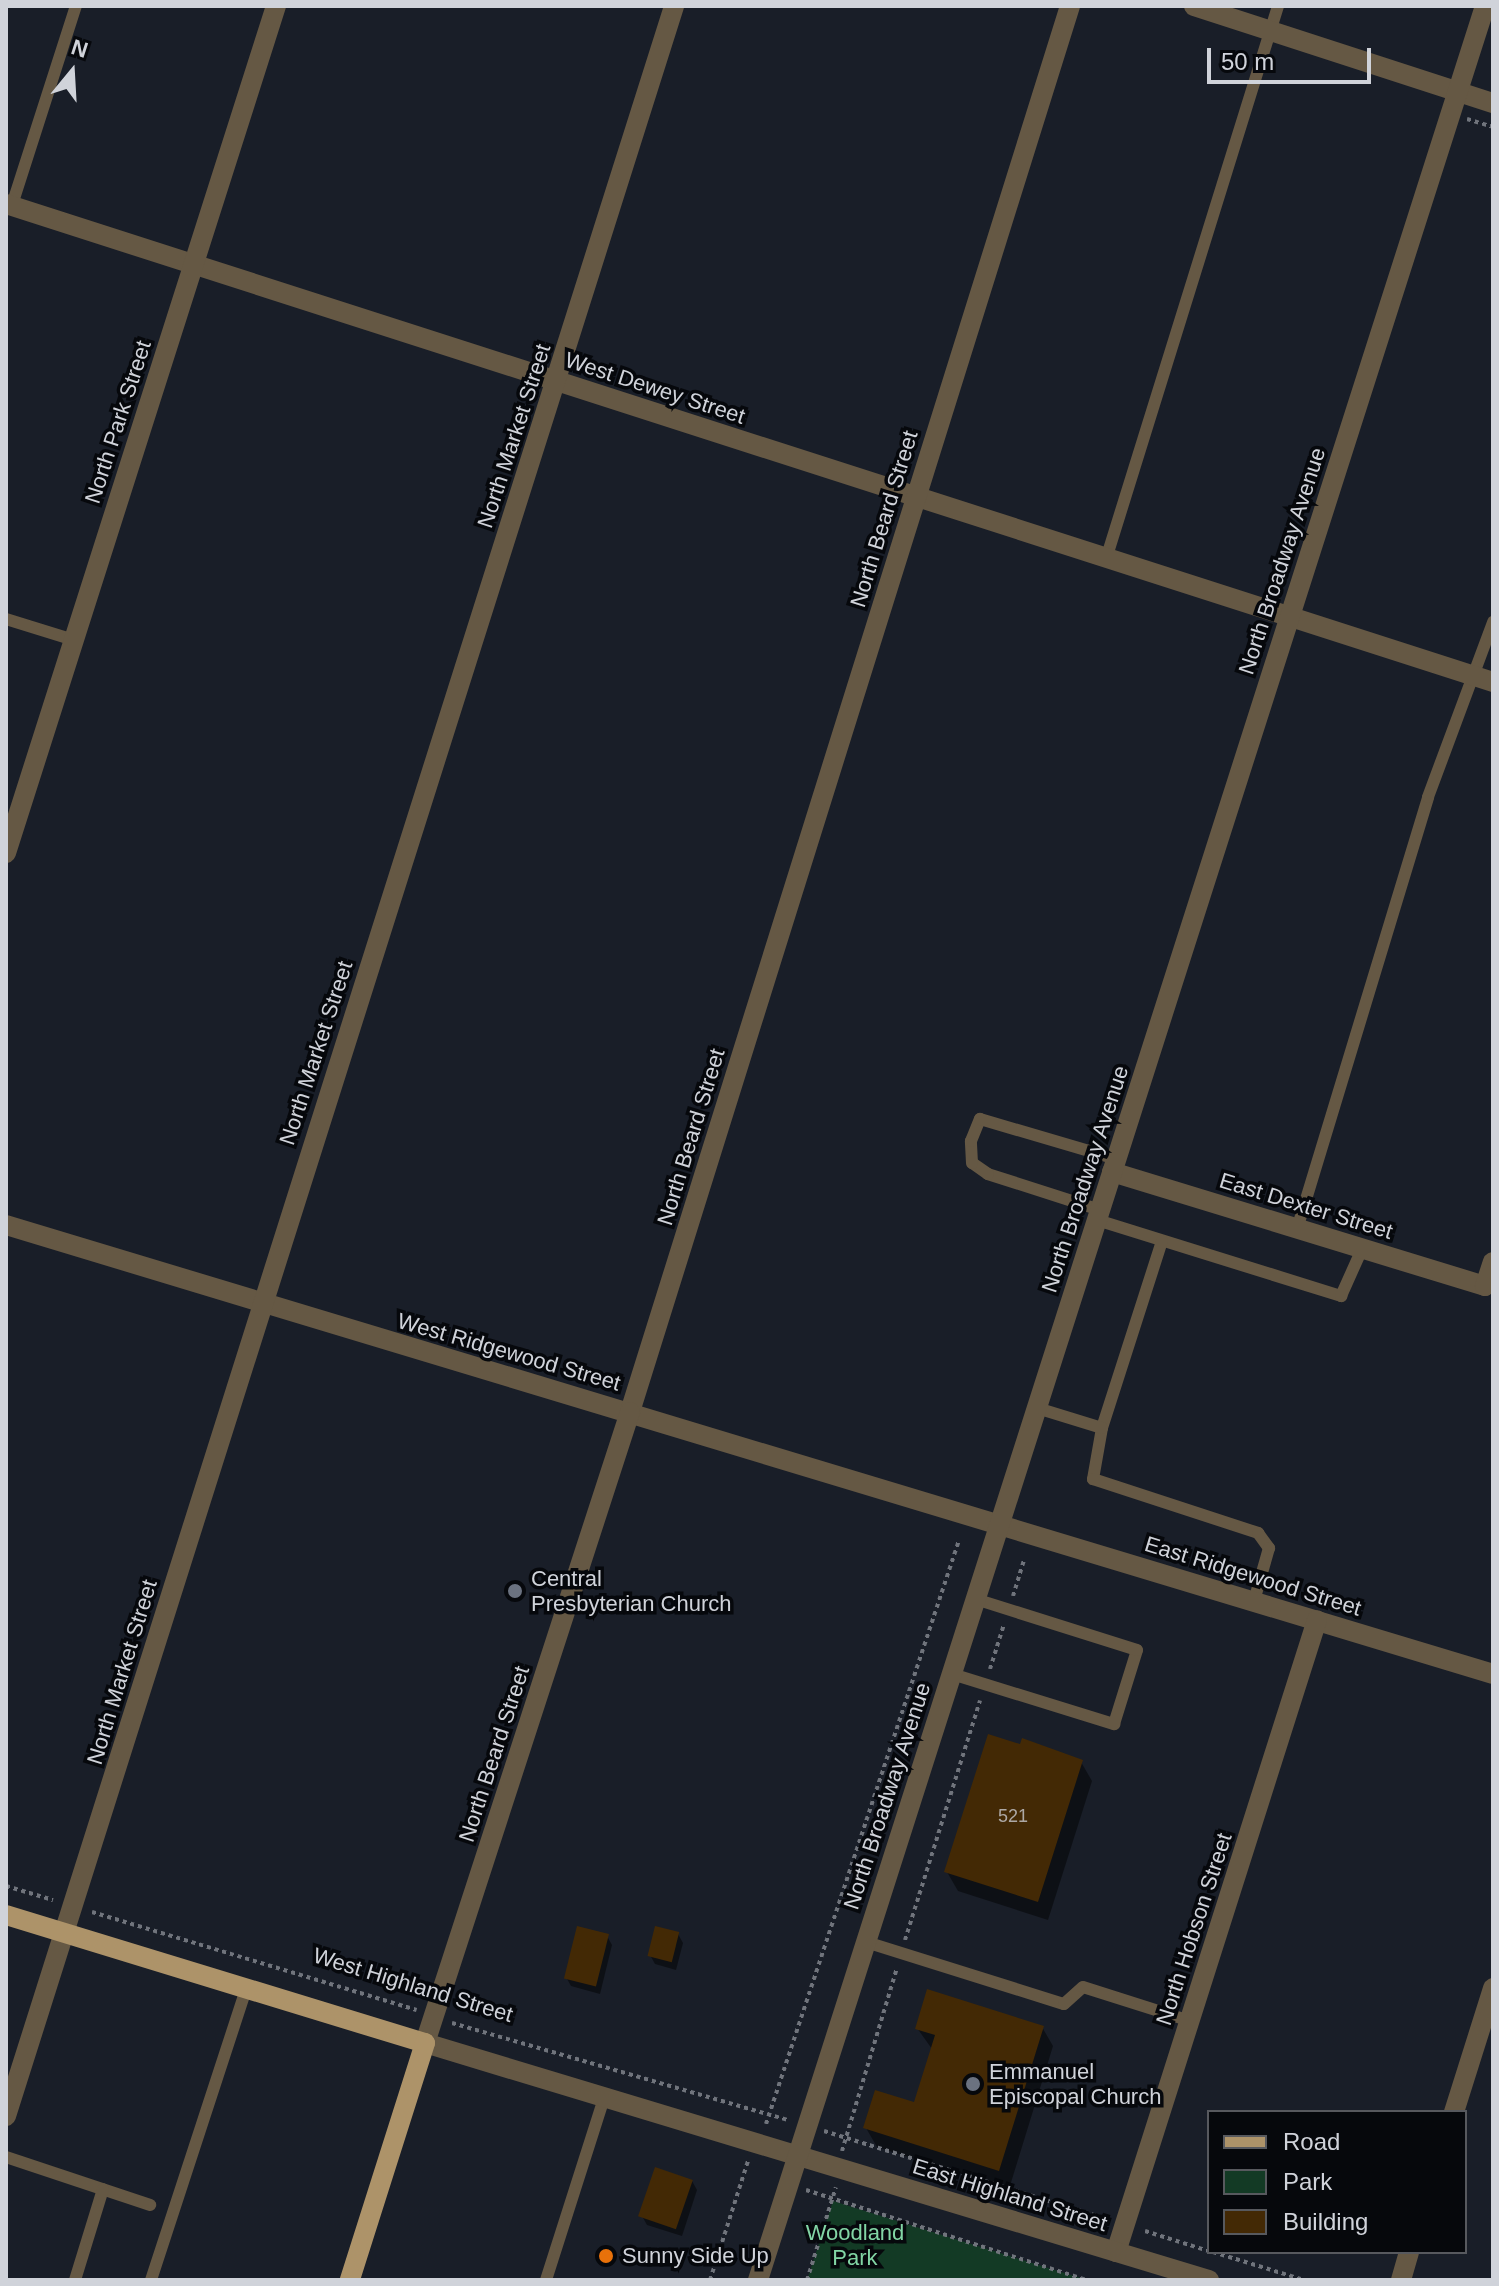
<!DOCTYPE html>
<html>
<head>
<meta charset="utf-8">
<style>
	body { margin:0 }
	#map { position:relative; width:1499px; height:2286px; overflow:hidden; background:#191e28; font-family:Helvetica,sans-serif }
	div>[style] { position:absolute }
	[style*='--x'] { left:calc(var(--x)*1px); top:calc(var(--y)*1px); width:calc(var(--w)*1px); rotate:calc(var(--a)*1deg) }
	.green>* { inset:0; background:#133a25 }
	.shadow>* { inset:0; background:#0007 }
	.building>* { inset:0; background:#432905; transform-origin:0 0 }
	.path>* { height:4px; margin-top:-2px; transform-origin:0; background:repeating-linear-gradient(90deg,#70747c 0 4px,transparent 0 8px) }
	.service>* { height:12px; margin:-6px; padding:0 6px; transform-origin:6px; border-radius:6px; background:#655844 }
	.minor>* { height:20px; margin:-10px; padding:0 10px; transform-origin:10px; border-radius:10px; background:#655844 }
	.tertiary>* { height:20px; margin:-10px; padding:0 10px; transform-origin:10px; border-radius:10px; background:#655844 }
	.primary>* { height:20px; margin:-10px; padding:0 10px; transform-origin:10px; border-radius:10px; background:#ad9369 }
	.dots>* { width:22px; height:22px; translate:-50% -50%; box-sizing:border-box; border:4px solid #06080c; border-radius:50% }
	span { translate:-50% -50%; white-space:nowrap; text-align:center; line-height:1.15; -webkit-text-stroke:7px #06080c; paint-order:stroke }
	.number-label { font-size:18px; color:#ada8a5 }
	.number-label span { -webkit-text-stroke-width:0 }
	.street-label { font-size:22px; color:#d0d3da }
	.poi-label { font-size:22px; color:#d0d3da }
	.left { translate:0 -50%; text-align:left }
	.park-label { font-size:22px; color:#82d5a5 }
	.frame { position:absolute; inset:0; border:8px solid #d0d3da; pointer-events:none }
	.legend { position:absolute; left:1207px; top:2110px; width:260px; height:144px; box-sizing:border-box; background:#06080c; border:2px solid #57595e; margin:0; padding:10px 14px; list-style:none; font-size:24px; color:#d0d3da }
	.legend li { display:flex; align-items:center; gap:16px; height:40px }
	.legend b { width:40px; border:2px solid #57595e }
	.north { position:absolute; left:32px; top:32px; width:80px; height:80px; -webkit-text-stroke:6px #06080c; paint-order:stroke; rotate:18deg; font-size:22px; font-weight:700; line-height:32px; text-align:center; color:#d0d3da }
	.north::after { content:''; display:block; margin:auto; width:28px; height:36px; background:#d0d3da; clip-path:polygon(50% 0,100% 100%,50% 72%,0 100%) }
	.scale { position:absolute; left:1207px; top:48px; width:164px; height:36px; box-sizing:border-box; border:4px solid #d0d3da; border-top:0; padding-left:10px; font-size:24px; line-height:28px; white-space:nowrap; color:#d0d3da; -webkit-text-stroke:6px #06080c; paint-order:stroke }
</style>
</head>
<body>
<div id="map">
	<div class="green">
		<div style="clip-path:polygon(833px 2201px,1087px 2280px,807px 2280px)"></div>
	</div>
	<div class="shadow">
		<div style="clip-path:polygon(1081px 1762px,1092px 1781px,1048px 1920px,958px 1891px,947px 1872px)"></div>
		<div style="clip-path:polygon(678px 1934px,683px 1943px,676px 1970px,655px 1964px,650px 1955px)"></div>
		<div style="clip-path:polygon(607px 1936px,612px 1945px,600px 1994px,571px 1986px,566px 1977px)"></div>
		<div style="clip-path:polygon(1042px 2027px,1053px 2046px,1009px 2189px,877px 2147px,866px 2128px,915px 2105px,932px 2049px,917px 2028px)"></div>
		<div style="clip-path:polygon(692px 2181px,697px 2190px,682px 2236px,647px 2225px,642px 2216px)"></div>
	</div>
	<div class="building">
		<div style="clip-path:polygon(988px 1734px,1020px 1744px,1022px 1738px,1083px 1760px,1038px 1902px,944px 1872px)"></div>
		<div style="left:577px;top:1926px;width:33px;height:54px;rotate:14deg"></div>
		<div style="left:655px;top:1926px;width:25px;height:31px;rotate:14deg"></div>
		<div style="clip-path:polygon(927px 1989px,1044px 2026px,999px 2171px,863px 2128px,875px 2090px,914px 2102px,935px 2035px,915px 2029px)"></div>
		<div style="left:655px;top:2167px;width:40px;height:52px;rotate:19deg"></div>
	</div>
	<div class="path">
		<div style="--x:1467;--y:119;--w:27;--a:17"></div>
		<div style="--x:1013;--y:1596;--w:38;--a:-73"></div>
		<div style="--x:990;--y:1669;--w:47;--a:-72.7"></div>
		<div style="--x:6;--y:1886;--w:49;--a:16.6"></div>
		<div style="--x:92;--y:1912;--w:339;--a:16.8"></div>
		<div style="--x:905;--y:1940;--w:251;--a:-72.6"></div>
		<div style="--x:452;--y:2023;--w:351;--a:16.1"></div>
		<div style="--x:766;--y:2124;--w:615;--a:-71.71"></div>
		<div style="--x:824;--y:2131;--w:295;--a:17.3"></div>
		<div style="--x:842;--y:2151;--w:191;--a:-73.3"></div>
		<div style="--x:806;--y:2190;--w:295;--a:17.8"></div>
		<div style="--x:1145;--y:2231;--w:67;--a:17.4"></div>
		<div style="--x:1213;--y:2252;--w:95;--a:17.1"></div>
		<div style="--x:710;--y:2280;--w:125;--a:-72.3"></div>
		<div style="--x:807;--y:2280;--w:97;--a:-72.7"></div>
	</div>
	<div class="service">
		<div style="--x:12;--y:205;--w:209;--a:-72.2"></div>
		<div style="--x:1106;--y:559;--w:579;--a:-72.72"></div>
		<div style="--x:6;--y:619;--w:71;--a:17.2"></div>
		<div style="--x:1100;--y:1210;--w:118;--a:-162.2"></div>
		<div style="--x:988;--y:1174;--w:19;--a:-145"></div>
		<div style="--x:972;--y:1163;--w:22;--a:-93"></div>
		<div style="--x:971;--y:1141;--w:24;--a:-68"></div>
		<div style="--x:980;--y:1119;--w:142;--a:16.4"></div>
		<div style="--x:1097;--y:1220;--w:256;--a:17.3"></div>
		<div style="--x:1341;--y:1296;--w:51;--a:-65.9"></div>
		<div style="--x:1297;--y:1229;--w:451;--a:-73.1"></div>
		<div style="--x:1428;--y:797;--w:187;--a:-69.6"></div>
		<div style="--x:1162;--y:1241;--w:196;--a:107.8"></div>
		<div style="--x:1102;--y:1428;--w:52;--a:100"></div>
		<div style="--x:1093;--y:1479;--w:174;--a:18.1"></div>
		<div style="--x:1258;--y:1533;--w:19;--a:54"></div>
		<div style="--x:1269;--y:1548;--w:55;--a:105.8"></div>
		<div style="--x:1037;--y:1408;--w:68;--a:17.1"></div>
		<div style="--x:952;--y:1674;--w:170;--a:17.2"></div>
		<div style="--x:1114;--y:1724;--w:77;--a:-72.7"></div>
		<div style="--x:1137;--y:1650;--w:170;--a:-162.5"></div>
		<div style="--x:866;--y:1942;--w:207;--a:17.4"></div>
		<div style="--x:1064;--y:2004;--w:25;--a:-42"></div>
		<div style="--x:1083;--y:1987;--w:112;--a:17.6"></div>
		<div style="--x:6;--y:2157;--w:152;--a:18.4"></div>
		<div style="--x:75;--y:2280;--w:95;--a:-72.9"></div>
		<div style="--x:151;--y:2280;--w:306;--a:-71.9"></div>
		<div style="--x:546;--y:2280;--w:191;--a:-72.3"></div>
	</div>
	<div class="minor">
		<div style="--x:6;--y:204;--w:1562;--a:17.82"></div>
		<div style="--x:6;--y:853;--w:889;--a:-72.32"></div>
		<div style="--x:1112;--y:1172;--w:390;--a:17"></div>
		<div style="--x:1485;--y:1286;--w:25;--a:-72"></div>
		<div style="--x:6;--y:1225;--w:1553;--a:16.8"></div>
		<div style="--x:1454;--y:2112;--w:130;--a:-72.5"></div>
		<div style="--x:6;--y:2116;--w:2213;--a:-72.43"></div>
		<div style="--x:1116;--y:2252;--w:663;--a:-72.36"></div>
		<div style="--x:1401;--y:2280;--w:29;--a:-74"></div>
	</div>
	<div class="tertiary">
		<div style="--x:1070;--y:6;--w:1473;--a:107.38"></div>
		<div style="--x:630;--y:1412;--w:663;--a:108"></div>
		<div style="--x:425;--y:2043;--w:819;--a:16.82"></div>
		<div style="--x:1194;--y:6;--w:314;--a:18"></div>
		<div style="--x:758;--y:2280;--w:2387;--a:-72.27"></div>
	</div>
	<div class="primary">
		<div style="--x:6;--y:1915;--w:438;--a:17"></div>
		<div style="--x:425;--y:2043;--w:249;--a:107.6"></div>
	</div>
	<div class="dots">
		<div style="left:515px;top:1591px;background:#6b7280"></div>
		<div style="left:973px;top:2084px;background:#6b7280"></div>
		<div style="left:606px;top:2256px;background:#e8710a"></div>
	</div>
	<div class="number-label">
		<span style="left:1013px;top:1816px">521</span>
	</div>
	<div class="street-label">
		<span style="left:655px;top:388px;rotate:18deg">West Dewey Street</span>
		<span style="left:118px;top:422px;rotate:-72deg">North Park Street</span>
		<span style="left:514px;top:436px;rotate:-72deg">North Market Street</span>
		<span style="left:884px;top:519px;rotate:-73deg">North Beard Street</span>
		<span style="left:1282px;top:561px;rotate:-72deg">North Broadway Avenue</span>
		<span style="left:316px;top:1053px;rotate:-72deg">North Market Street</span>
		<span style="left:691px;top:1137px;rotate:-73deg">North Beard Street</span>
		<span style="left:1085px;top:1179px;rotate:-72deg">North Broadway Avenue</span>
		<span style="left:1306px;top:1206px;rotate:17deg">East Dexter Street</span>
		<span style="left:509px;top:1352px;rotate:16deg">West Ridgewood Street</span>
		<span style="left:1253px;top:1576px;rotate:17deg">East Ridgewood Street</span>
		<span style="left:122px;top:1672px;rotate:-73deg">North Market Street</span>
		<span style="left:494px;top:1754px;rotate:-72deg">North Beard Street</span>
		<span style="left:887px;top:1796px;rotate:-72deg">North Broadway Avenue</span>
		<span style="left:1194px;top:1929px;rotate:-72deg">North Hobson Street</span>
		<span style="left:413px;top:1985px;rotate:17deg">West Highland Street</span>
		<span style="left:1010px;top:2195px;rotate:17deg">East Highland Street</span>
	</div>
	<div class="poi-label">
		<span class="left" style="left:531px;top:1591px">Central<br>Presbyterian Church</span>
		<span class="left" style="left:989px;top:2084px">Emmanuel<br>Episcopal Church</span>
		<span class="left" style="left:622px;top:2256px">Sunny Side Up</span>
	</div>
	<div class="park-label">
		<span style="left:855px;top:2245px">Woodland<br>Park</span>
	</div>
	<div class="frame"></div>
	<ul class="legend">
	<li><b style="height:10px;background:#ad9369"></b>Road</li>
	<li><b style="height:22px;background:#133a25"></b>Park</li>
	<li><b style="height:22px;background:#432905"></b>Building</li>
	</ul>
	<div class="north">N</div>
	<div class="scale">50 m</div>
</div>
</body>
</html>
